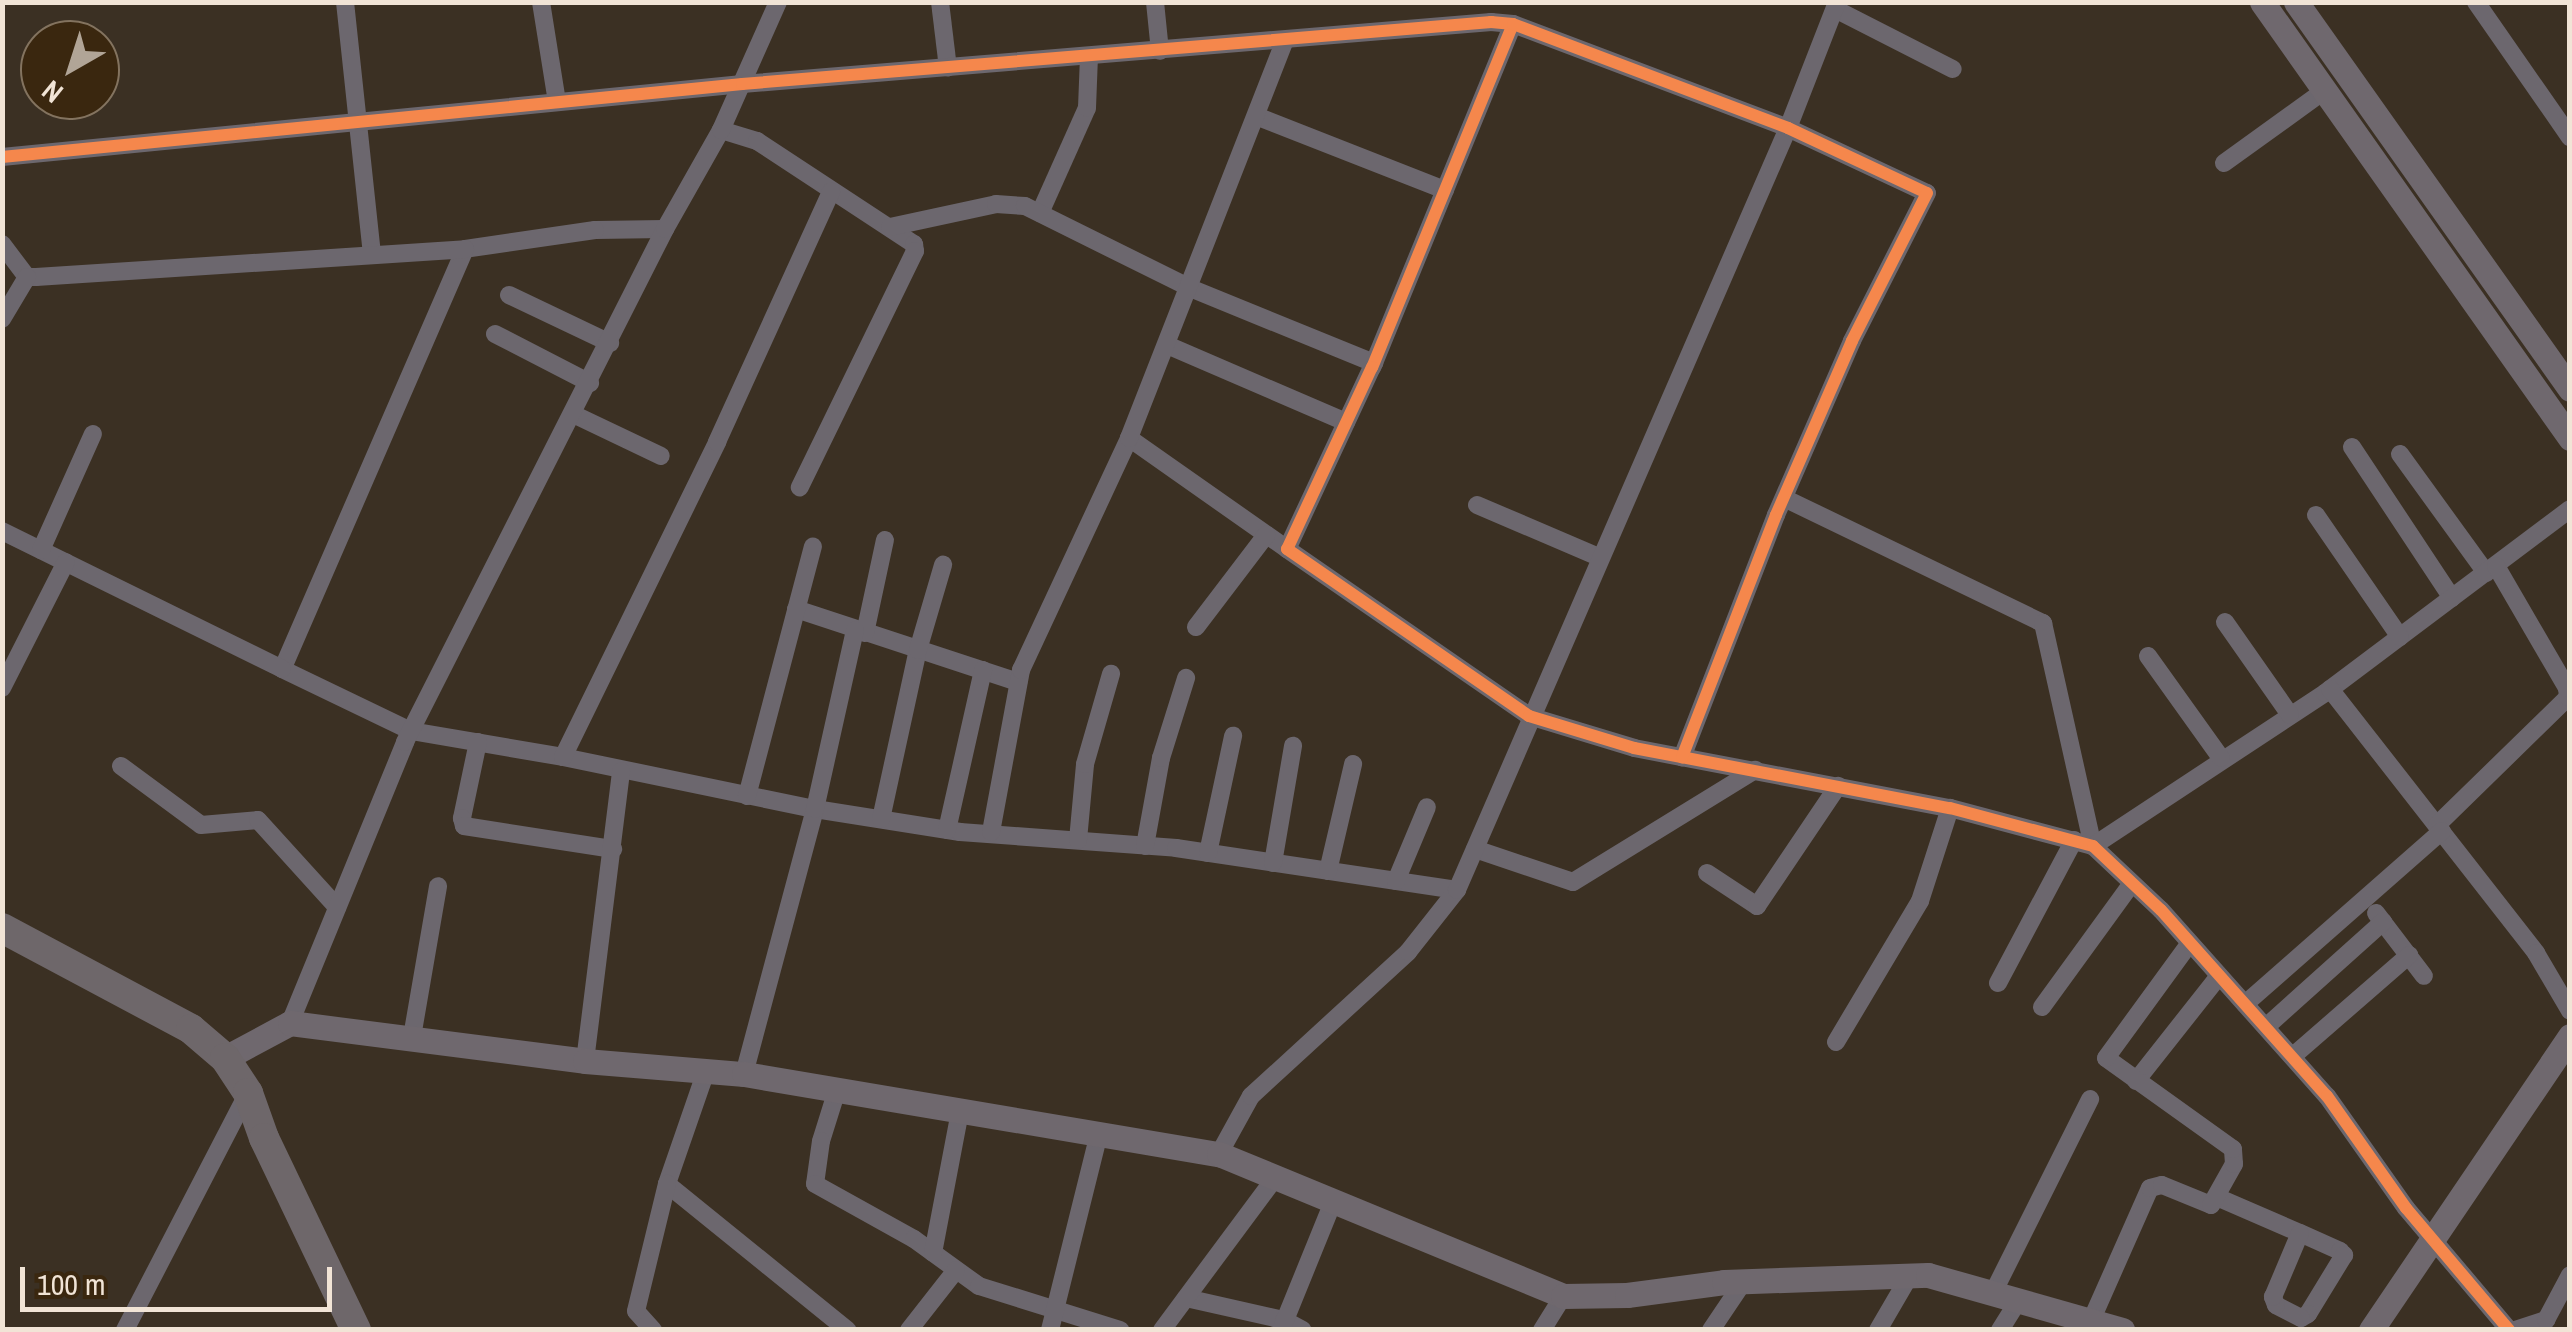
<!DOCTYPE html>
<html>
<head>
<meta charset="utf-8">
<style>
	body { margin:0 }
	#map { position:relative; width:2572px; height:1332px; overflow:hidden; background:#3b3023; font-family:"Archivo Narrow",sans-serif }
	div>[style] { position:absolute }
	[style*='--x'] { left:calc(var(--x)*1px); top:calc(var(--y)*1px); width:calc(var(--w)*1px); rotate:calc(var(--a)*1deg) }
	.street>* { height:18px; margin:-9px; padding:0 9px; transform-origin:9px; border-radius:9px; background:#6c676e }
	.secondary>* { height:25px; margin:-12.5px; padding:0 12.5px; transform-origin:12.5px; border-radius:12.5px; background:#6f686e }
	.primary>* { height:30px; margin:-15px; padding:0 15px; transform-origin:15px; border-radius:15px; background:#6e676a }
	.cycleway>* { height:12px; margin:-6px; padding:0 6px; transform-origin:6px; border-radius:6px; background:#f5874c }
	span { translate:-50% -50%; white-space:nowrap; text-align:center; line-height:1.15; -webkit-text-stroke:10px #3a270f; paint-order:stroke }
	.frame { position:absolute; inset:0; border:5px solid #f1e4d6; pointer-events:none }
	.north { position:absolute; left:20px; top:20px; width:100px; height:100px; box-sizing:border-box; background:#3a270f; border:2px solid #83735f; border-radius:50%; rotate:219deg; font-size:28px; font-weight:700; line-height:40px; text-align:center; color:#f1e4d6 }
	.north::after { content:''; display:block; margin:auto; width:35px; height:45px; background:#b1a597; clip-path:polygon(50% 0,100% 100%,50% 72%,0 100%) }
	.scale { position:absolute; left:20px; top:1267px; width:312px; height:45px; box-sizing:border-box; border:5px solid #f1e4d6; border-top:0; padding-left:12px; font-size:30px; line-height:35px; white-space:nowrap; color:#f1e4d6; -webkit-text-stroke:8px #3a270f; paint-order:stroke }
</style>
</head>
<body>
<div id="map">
	<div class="street">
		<div style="--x:345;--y:2;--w:252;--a:83.9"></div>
		<div style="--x:541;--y:2;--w:101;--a:80.9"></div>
		<div style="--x:940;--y:2;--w:66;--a:83.1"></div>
		<div style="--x:1155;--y:2;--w:49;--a:84.2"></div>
		<div style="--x:2476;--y:2;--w:165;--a:55.2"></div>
		<div style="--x:1835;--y:9;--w:132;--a:27"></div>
		<div style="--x:1513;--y:24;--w:371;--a:112.3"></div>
		<div style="--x:1372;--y:367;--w:201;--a:115"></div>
		<div style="--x:1287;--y:549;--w:294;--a:34.6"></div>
		<div style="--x:1529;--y:716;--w:110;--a:16.9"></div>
		<div style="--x:1634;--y:748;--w:322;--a:10.8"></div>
		<div style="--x:1950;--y:808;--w:148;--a:14.9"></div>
		<div style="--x:2093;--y:846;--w:93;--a:43.3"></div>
		<div style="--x:2161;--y:910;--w:249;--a:48.3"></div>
		<div style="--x:2327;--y:1096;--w:137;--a:54.8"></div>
		<div style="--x:2406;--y:1208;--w:160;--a:49.8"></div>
		<div style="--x:1256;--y:116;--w:203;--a:21.4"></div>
		<div style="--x:721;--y:130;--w:38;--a:17"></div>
		<div style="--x:757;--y:141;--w:188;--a:33.3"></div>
		<div style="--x:914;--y:244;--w:7;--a:82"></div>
		<div style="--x:915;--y:251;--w:263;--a:116"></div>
		<div style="--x:2;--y:157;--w:744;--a:-5.63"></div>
		<div style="--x:742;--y:84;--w:752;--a:-4.73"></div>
		<div style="--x:1491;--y:22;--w:22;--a:5"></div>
		<div style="--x:1513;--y:24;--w:294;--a:20.7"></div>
		<div style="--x:1788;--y:128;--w:153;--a:25.1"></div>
		<div style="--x:1927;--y:193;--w:166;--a:116.9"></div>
		<div style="--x:1852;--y:341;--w:190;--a:113.6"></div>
		<div style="--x:1776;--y:515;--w:260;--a:111.2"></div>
		<div style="--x:2224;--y:163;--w:123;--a:-35.8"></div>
		<div style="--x:1040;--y:213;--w:115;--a:-65.9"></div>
		<div style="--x:1087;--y:108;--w:51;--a:-87.8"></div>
		<div style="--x:890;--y:227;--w:108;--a:-12.2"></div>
		<div style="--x:996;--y:204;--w:29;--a:4"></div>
		<div style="--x:1025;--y:206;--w:184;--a:26.4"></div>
		<div style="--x:1190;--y:288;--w:199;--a:22.2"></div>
		<div style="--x:665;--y:229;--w:70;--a:179.2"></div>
		<div style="--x:595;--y:230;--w:131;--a:171.7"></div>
		<div style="--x:465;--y:249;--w:458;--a:113.5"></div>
		<div style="--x:282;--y:669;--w:143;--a:25.7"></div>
		<div style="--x:411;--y:731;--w:154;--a:9.7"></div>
		<div style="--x:563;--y:757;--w:257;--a:11.7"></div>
		<div style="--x:815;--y:809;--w:147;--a:9"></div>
		<div style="--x:960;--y:832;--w:217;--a:4.2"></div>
		<div style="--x:1176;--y:848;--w:284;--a:8.5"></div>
		<div style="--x:2;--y:244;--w:41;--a:52.9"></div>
		<div style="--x:27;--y:277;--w:9;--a:0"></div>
		<div style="--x:36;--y:277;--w:430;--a:-3.7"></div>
		<div style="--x:509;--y:295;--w:112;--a:25.4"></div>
		<div style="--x:2;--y:319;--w:49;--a:-59.2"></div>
		<div style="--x:495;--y:334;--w:107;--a:27.3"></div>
		<div style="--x:1167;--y:345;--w:195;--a:23.3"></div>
		<div style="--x:575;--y:415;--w:95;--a:25.5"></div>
		<div style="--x:1129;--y:438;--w:193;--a:35.1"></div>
		<div style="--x:2352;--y:447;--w:181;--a:56.5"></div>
		<div style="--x:2400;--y:454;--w:147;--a:54.1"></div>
		<div style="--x:1784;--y:498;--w:288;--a:25.8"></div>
		<div style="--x:2043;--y:623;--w:229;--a:77.4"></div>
		<div style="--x:2093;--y:846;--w:278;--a:-33.4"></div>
		<div style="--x:2325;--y:693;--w:306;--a:-36.9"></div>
		<div style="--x:1477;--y:505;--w:133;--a:23.1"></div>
		<div style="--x:2316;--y:515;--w:148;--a:55.5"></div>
		<div style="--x:2;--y:531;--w:312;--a:26.2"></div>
		<div style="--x:41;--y:550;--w:127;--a:-65.9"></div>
		<div style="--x:796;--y:609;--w:234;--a:18.2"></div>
		<div style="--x:2225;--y:622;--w:113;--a:55"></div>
		<div style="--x:1196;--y:627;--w:116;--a:-52.7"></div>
		<div style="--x:865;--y:633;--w:95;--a:-77.9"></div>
		<div style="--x:2148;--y:656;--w:125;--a:54.4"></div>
		<div style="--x:2;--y:688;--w:141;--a:-63.1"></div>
		<div style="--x:2330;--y:689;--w:335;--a:52"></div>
		<div style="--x:2536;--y:953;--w:67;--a:59.6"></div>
		<div style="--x:478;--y:742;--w:78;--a:101.9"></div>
		<div style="--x:462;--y:818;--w:8;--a:76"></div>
		<div style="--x:464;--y:826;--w:151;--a:8.8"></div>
		<div style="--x:563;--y:757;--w:351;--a:-63.9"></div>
		<div style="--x:717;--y:442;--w:275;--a:-65.5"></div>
		<div style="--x:121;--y:766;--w:99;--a:36.4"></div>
		<div style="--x:201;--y:825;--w:57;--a:-5"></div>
		<div style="--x:258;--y:820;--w:118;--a:47.8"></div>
		<div style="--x:747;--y:796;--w:258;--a:-75.2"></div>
		<div style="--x:881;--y:819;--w:173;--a:-77.7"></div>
		<div style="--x:918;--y:650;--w:89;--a:-73.6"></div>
		<div style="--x:2437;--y:825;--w:183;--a:-44.3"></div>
		<div style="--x:2568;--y:697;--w:9;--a:-96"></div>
		<div style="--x:2567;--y:688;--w:141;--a:-120.2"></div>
		<div style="--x:947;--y:830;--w:164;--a:-77.3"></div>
		<div style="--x:991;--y:832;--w:165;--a:-79.5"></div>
		<div style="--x:1021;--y:670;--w:256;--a:-65"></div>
		<div style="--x:1129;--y:438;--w:425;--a:-68.6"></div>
		<div style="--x:1078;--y:840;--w:76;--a:-84.7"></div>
		<div style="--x:1085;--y:764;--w:94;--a:-73.9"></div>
		<div style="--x:1145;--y:846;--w:89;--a:-79.7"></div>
		<div style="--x:1161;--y:758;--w:84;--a:-72.6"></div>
		<div style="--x:1475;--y:849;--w:103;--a:18.6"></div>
		<div style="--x:1573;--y:882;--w:214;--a:-31.6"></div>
		<div style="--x:1208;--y:853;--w:120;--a:-77.9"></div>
		<div style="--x:1273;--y:863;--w:119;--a:-80.3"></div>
		<div style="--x:1328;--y:871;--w:110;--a:-76.8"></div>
		<div style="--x:1707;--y:873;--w:60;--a:33.4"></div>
		<div style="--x:1757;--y:906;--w:145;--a:-56"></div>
		<div style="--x:1396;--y:881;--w:80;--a:-67.3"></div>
		<div style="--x:2376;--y:913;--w:79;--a:52.7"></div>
		<div style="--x:1998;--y:983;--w:162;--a:-62"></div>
		<div style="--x:2245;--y:1004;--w:262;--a:-41.3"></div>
		<div style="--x:2042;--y:1007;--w:153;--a:-54"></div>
		<div style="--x:290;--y:1023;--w:304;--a:-67.7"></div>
		<div style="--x:405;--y:742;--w:575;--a:-63.12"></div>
		<div style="--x:665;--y:229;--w:114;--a:-60.5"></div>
		<div style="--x:721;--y:130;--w:140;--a:-66"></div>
		<div style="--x:2267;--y:1026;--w:156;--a:-41.9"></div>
		<div style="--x:412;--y:1037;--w:153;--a:-80.2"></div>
		<div style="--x:1836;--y:1042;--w:164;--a:-59.2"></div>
		<div style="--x:1920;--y:901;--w:98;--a:-72.1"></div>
		<div style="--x:2293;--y:1056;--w:154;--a:-41"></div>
		<div style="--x:585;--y:1061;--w:292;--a:-82.9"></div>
		<div style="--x:705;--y:1074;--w:116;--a:109.1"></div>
		<div style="--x:667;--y:1184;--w:232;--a:39"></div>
		<div style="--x:744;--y:1074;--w:274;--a:-75"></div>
		<div style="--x:815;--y:809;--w:183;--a:-77.4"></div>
		<div style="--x:2136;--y:1081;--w:134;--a:-51.7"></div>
		<div style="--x:837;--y:1090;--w:53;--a:107.4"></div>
		<div style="--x:821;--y:1141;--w:43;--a:97.9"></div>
		<div style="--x:815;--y:1184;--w:113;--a:29.1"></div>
		<div style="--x:914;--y:1239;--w:80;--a:35.9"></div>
		<div style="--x:979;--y:1286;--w:148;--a:17.3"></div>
		<div style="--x:1219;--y:1154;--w:66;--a:-61.1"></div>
		<div style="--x:1251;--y:1096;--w:213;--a:-42.5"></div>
		<div style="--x:1408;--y:952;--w:79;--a:-51.7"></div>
		<div style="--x:1457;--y:890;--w:831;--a:-66.52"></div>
		<div style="--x:1788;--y:128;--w:135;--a:-68.7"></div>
		<div style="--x:2219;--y:1198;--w:88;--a:23.4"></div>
		<div style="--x:2300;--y:1233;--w:44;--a:24.2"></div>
		<div style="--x:2340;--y:1251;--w:6;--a:45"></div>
		<div style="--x:2344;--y:1255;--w:69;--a:121.4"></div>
		<div style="--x:2308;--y:1314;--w:8;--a:150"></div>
		<div style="--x:2301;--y:1318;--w:28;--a:-153"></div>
		<div style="--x:2276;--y:1305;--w:9;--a:-111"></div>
		<div style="--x:2273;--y:1297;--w:69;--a:-67.1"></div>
		<div style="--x:933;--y:1253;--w:145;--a:-79.2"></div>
		<div style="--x:1993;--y:1293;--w:217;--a:-63.4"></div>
		<div style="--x:1186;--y:1298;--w:100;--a:12.7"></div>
		<div style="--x:1284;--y:1320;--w:21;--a:28"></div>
		<div style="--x:2091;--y:1321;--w:145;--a:-66.1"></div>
		<div style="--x:2150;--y:1188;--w:12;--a:-14"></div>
		<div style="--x:2162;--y:1185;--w:53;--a:22.2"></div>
		<div style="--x:2211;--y:1205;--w:47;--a:-60.7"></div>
		<div style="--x:2234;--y:1164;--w:15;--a:-94"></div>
		<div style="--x:2233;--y:1149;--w:156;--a:-144.4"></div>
		<div style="--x:2106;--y:1058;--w:142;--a:-53.9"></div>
		<div style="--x:125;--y:1330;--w:267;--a:-62.6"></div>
		<div style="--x:653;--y:1330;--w:25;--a:-132"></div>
		<div style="--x:636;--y:1311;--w:131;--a:-76.3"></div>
		<div style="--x:909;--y:1330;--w:76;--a:-51.9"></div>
		<div style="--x:1050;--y:1330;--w:202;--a:-76"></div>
		<div style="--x:1162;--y:1330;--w:189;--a:-53.4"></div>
		<div style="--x:1281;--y:1330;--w:138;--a:-67.9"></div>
		<div style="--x:1542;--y:1330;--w:40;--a:-58"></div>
		<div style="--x:1711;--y:1330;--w:59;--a:-56"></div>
		<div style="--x:1878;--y:1330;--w:64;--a:-59.8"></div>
		<div style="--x:2000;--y:1330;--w:36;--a:-58"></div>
		<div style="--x:2515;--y:1330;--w:33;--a:-18"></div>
		<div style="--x:2546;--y:1320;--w:51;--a:-61.9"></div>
	</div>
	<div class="secondary">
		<div style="--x:2262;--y:2;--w:534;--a:54.76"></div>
		<div style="--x:2296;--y:2;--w:474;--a:54.7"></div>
		<div style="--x:225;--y:1058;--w:74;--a:-28.3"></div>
		<div style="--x:290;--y:1023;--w:297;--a:7.3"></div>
		<div style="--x:585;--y:1061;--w:160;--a:4.7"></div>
		<div style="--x:744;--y:1074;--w:482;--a:9.6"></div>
		<div style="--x:1219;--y:1154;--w:372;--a:22.4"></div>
		<div style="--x:1563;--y:1296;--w:64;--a:-0.9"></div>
		<div style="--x:1627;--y:1295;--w:98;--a:-7.6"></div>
		<div style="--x:1724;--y:1282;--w:204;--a:-2"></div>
		<div style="--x:1928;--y:1275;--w:202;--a:15.8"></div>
		<div style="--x:2371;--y:1330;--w:355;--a:-55.9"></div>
	</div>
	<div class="primary">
		<div style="--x:2;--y:928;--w:214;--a:28.1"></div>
		<div style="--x:191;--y:1029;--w:45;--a:40.5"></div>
		<div style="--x:225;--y:1058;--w:42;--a:56.7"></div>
		<div style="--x:248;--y:1093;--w:48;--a:70.4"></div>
		<div style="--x:264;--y:1138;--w:213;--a:64.4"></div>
	</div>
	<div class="cycleway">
		<div style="--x:1513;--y:24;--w:371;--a:112.3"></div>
		<div style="--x:1372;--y:367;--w:201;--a:115"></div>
		<div style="--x:1287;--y:549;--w:294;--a:34.6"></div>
		<div style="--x:1529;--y:716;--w:110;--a:16.9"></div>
		<div style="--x:1634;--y:748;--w:322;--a:10.8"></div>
		<div style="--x:1950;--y:808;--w:148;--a:14.9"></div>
		<div style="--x:2093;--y:846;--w:93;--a:43.3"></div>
		<div style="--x:2161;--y:910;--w:249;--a:48.3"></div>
		<div style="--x:2327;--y:1096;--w:137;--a:54.8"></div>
		<div style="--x:2406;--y:1208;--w:160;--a:49.8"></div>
		<div style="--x:2;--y:157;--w:744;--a:-5.63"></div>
		<div style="--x:742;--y:84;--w:752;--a:-4.73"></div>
		<div style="--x:1491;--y:22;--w:22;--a:5"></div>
		<div style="--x:1513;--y:24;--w:294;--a:20.7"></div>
		<div style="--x:1788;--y:128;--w:153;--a:25.1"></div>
		<div style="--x:1927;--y:193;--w:166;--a:116.9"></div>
		<div style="--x:1852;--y:341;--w:190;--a:113.6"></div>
		<div style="--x:1776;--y:515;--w:260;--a:111.2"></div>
	</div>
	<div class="frame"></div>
	<div class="north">N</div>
	<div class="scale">100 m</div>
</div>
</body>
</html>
